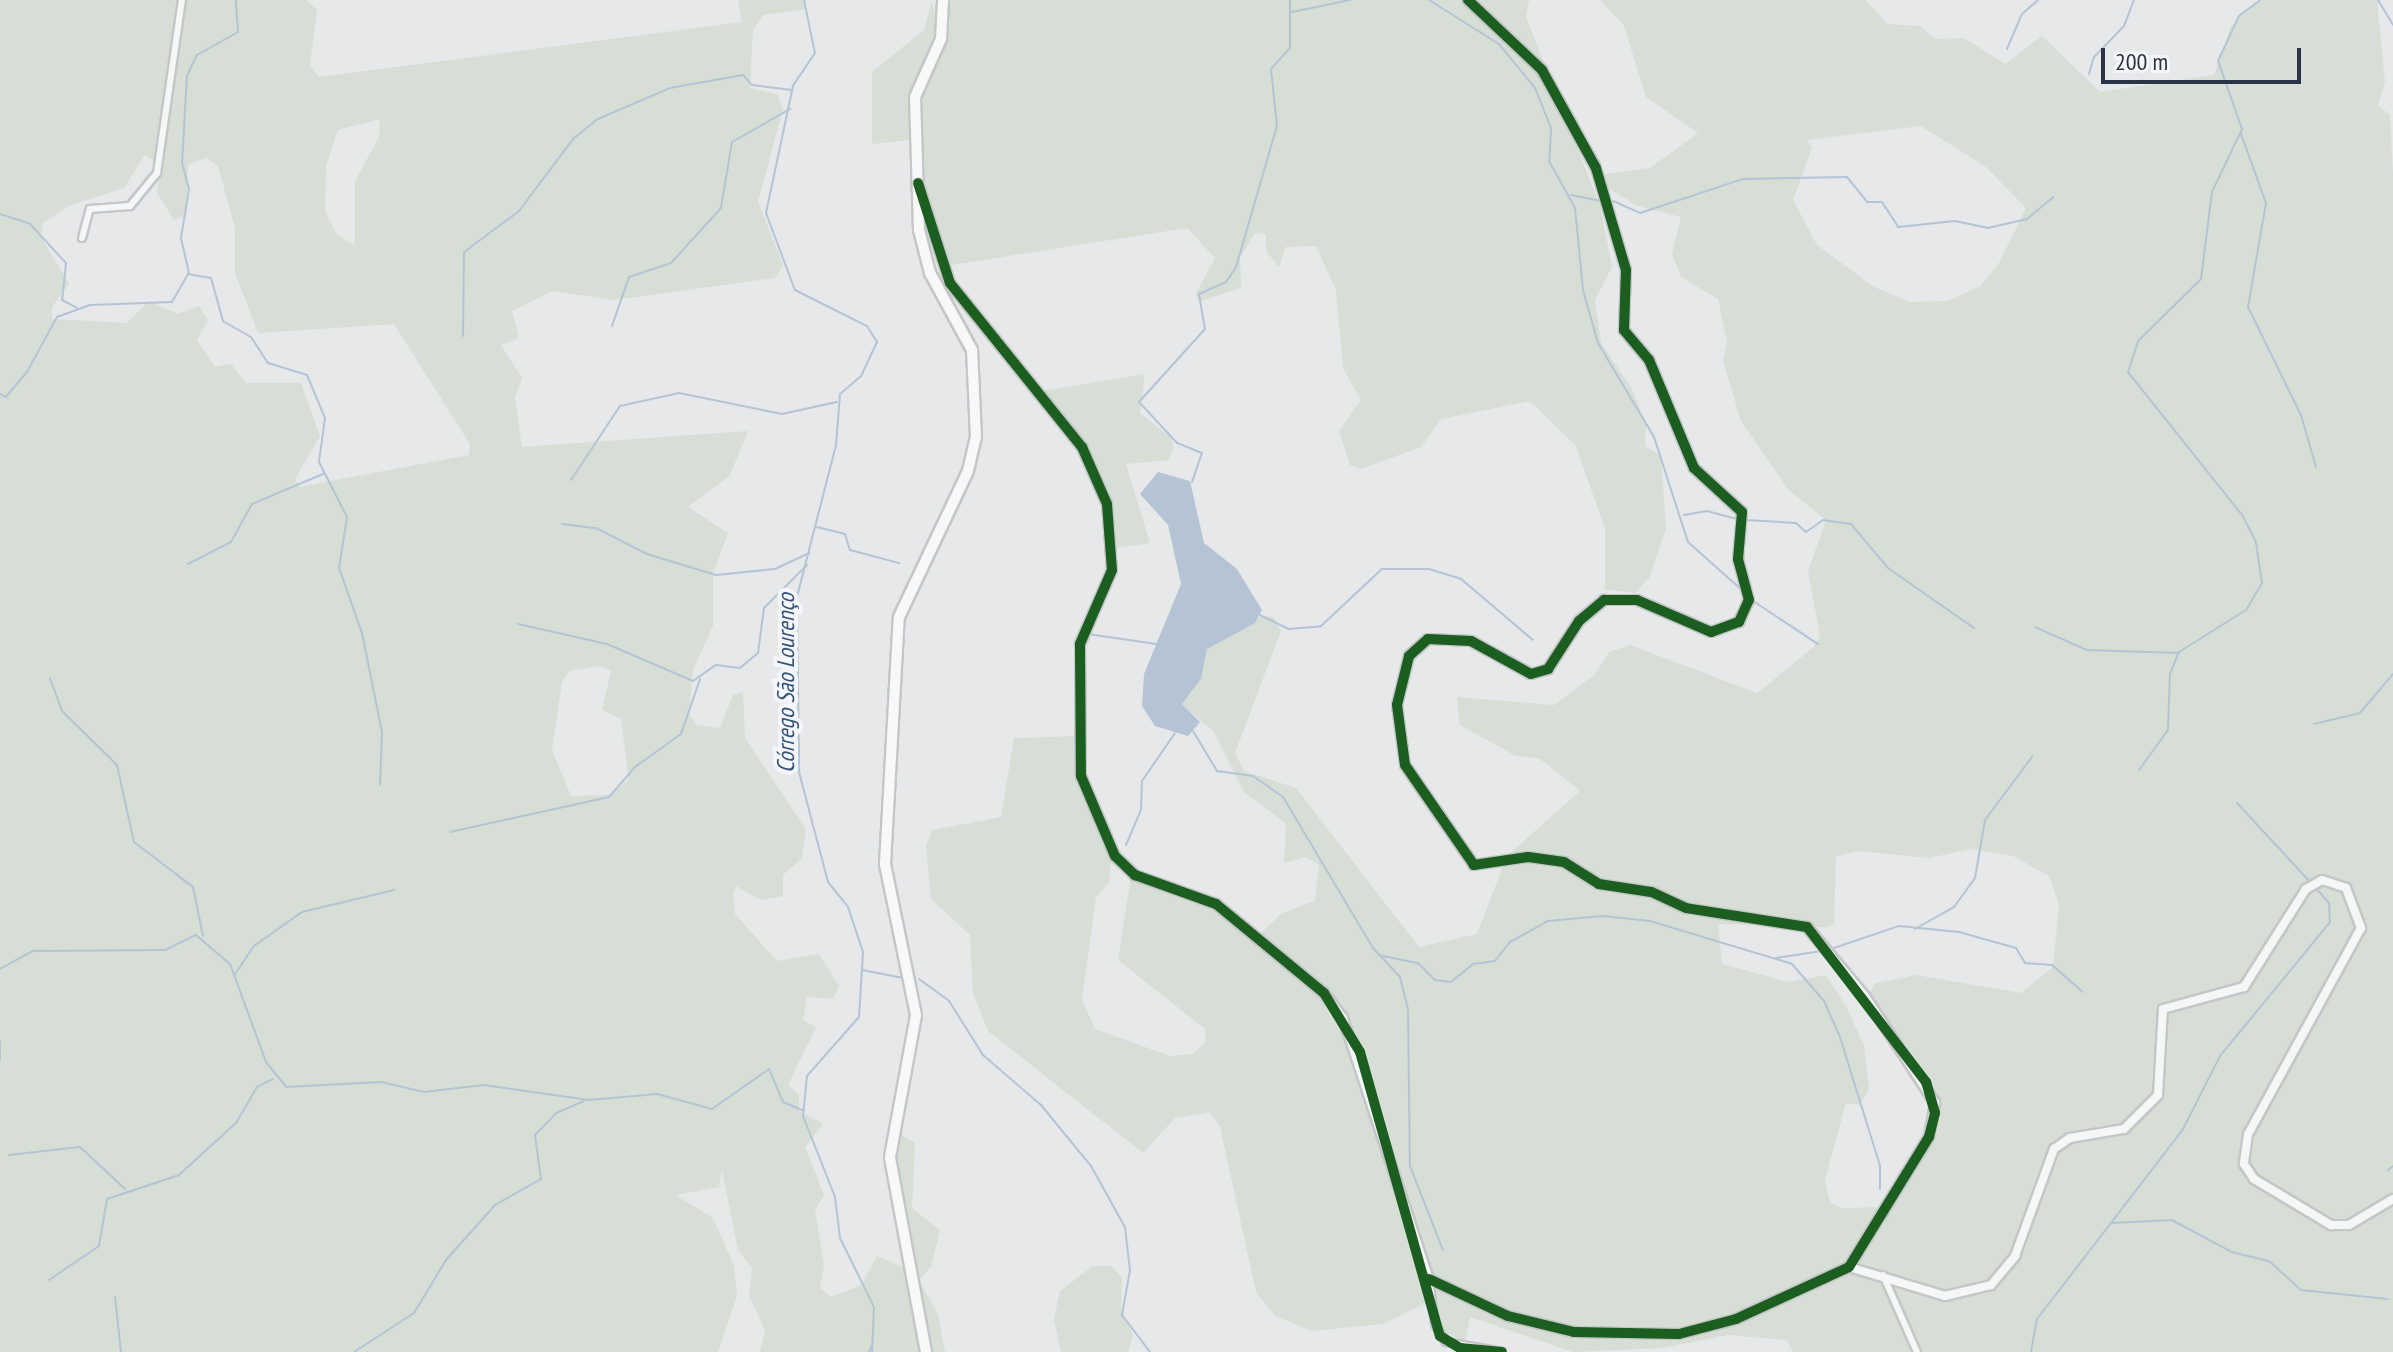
<!DOCTYPE html>
<html>
<head>
<meta charset="utf-8">
<style>
	body { margin:0 }
	#map { position:relative; width:2393px; height:1352px; overflow:hidden; background:#e6e8ea; font-family:"PT Sans Narrow",sans-serif }
	div>[style] { position:absolute }
	[style*='--x'] { left:calc(var(--x)*1px); top:calc(var(--y)*1px); width:calc(var(--w)*1px); rotate:calc(var(--a)*1deg) }
	.green>* { inset:0; background:#d6ded6 }
	.water>* { inset:0; background:#b4c4d5 }
	.stream>* { height:2px; margin:-1px; padding:0 1px; transform-origin:1px; border-radius:1px; background:#b4c4d5 }
	.roads { filter:drop-shadow(2px 0 #c4c6c8) drop-shadow(-2px 0 #c4c6c8) drop-shadow(0 2px #c4c6c8) drop-shadow(0 -2px #c4c6c8) }
	.minor>* { height:6px; margin:-3px; padding:0 3px; transform-origin:3px; border-radius:3px; background:#f5f6f7 }
	.tertiary>* { height:8px; margin:-4px; padding:0 4px; transform-origin:4px; border-radius:4px; background:#f5f6f7 }
	.primary>* { height:10px; margin:-5px; padding:0 5px; transform-origin:5px; border-radius:5px; background:#f8f8f8 }
	.cycleway>* { height:10px; margin:-5px; padding:0 5px; transform-origin:5px; border-radius:5px; background:#1b5e20 }
	span { translate:-50% -50%; white-space:nowrap; text-align:center; line-height:1.15; -webkit-text-stroke:8px #f4f6f9; paint-order:stroke }
	.water-label { font-size:24px; color:#34527a; font-style:italic }
	.scale { position:absolute; left:2101px; top:48px; width:200px; height:36px; box-sizing:border-box; border:4px solid #2b3445; border-top:0; padding-left:10px; font-size:24px; line-height:28px; white-space:nowrap; color:#2b3445; -webkit-text-stroke:6px #f4f6f9; paint-order:stroke }
</style>
</head>
<body>
<div id="map">
	<div class="green">
		<div style="clip-path:polygon(evenodd,0 0,306px 0,317px 10px,310px 65px,319px 77px,742px 22px,738px 0,806px 0,806px 9px,763px 15px,753px 30px,750px 88px,777px 94px,783px 109px,758px 202px,783px 265px,775px 278px,614px 300px,553px 291px,512px 311px,519px 338px,501px 345px,522px 378px,515px 397px,522px 447px,748px 431px,730px 475px,688px 507px,728px 533px,713px 573px,713px 626px,693px 670px,689px 714px,697px 725px,720px 728px,733px 695px,743px 692px,745px 738px,806px 830px,802px 858px,783px 875px,783px 896px,761px 900px,736px 886px,733px 895px,735px 914px,777px 961px,819px 954px,839px 986px,833px 999px,807px 997px,803px 1020px,816px 1027px,788px 1085px,799px 1094px,799px 1111px,823px 1124px,805px 1147px,824px 1195px,815px 1210px,824px 1266px,820px 1288px,831px 1297px,861px 1285px,877px 1256px,903px 1267px,921px 1352px,760px 1352px,765px 1330px,749px 1296px,752px 1268px,738px 1250px,722px 1170px,719px 1187px,676px 1195px,713px 1218px,734px 1266px,737px 1296px,718px 1352px,0 1352px,0 0,380px 119px,379px 137px,355px 181px,355px 246px,336px 233px,325px 211px,326px 166px,338px 130px,380px 119px,0 0,145px 155px,161px 167px,157px 193px,174px 220px,186px 216px,188px 164px,206px 158px,218px 166px,235px 228px,235px 273px,258px 333px,394px 324px,470px 444px,469px 455px,299px 487px,295px 479px,320px 436px,301px 383px,246px 383px,231px 364px,215px 367px,197px 340px,208px 320px,199px 306px,178px 314px,149px 301px,127px 323px,52px 319px,52px 307px,69px 284px,41px 237px,43px 223px,71px 205px,124px 188px,145px 155px,0 0,599px 666px,611px 671px,602px 710px,621px 719px,629px 780px,609px 795px,571px 796px,552px 750px,562px 682px,569px 671px,599px 666px)"></div>
		<div style="clip-path:polygon(949px 0,1529px 0,1526px 17px,1600px 206px,1612px 267px,1595px 300px,1601px 343px,1631px 387px,1646px 424px,1645px 446px,1661px 456px,1666px 529px,1649px 578px,1635px 593px,1605px 589px,1605px 529px,1576px 446px,1530px 401px,1441px 419px,1421px 447px,1361px 469px,1350px 465px,1339px 431px,1361px 400px,1343px 368px,1336px 290px,1316px 246px,1286px 247px,1279px 267px,1266px 251px,1266px 234px,1255px 233px,1240px 258px,1241px 288px,1201px 301px,1195px 295px,1215px 258px,1187px 228px,945px 266px,925px 190px,922px 98px,947px 37px)"></div>
		<div style="clip-path:polygon(evenodd,1600px 0,1865px 0,1888px 24px,1920px 26px,1935px 39px,1964px 38px,2005px 64px,2042px 36px,2100px 92px,2214px 75px,2231px 26px,2260px 0,2377px 0,2385px 82px,2378px 105px,2390px 115px,2393px 175px,2393px 1352px,1793px 1352px,1787px 1340px,1729px 1335px,1663px 1348px,1573px 1352px,1470px 1317px,1465px 1342px,1446px 1333px,1424px 1304px,1383px 1324px,1312px 1331px,1275px 1316px,1256px 1292px,1220px 1127px,1210px 1112px,1175px 1118px,1143px 1153px,988px 1031px,973px 993px,970px 935px,931px 899px,926px 846px,932px 830px,1001px 817px,1014px 738px,1078px 736px,1081px 788px,1111px 860px,1109px 883px,1096px 897px,1082px 999px,1095px 1029px,1170px 1056px,1192px 1054px,1206px 1042px,1204px 1028px,1118px 960px,1132px 870px,1214px 900px,1258px 936px,1282px 913px,1315px 901px,1319px 865px,1306px 857px,1284px 863px,1286px 824px,1244px 792px,1214px 732px,1182px 704px,1201px 679px,1207px 649px,1261px 616px,1273px 617px,1281px 631px,1235px 753px,1244px 771px,1296px 788px,1419px 947px,1477px 934px,1507px 856px,1580px 791px,1540px 759px,1514px 755px,1460px 725px,1457px 697px,1554px 705px,1594px 675px,1609px 652px,1630px 645px,1757px 693px,1814px 647px,1820px 636px,1808px 571px,1826px 520px,1788px 489px,1741px 421px,1723px 361px,1727px 342px,1718px 299px,1681px 277px,1672px 254px,1681px 217px,1638px 206px,1606px 187px,1604px 174px,1650px 168px,1698px 133px,1646px 97px,1624px 26px,1600px 0,1921px 126px,1986px 167px,2026px 208px,1998px 265px,1980px 286px,1948px 301px,1910px 302px,1874px 287px,1817px 245px,1793px 200px,1812px 148px,1807px 140px,1921px 126px,1600px 0,1970px 849px,2013px 856px,2049px 876px,2059px 904px,2053px 967px,2021px 993px,1916px 975px,1874px 984px,1869px 996px,1935px 1099px,1927px 1141px,1885px 1207px,1843px 1208px,1830px 1203px,1825px 1180px,1846px 1103px,1860px 1105px,1869px 1089px,1864px 1046px,1847px 1008px,1826px 975px,1788px 982px,1722px 964px,1718px 924px,1827px 927px,1834px 924px,1836px 857px,1857px 851px,1930px 858px,1970px 849px)"></div>
		<div style="clip-path:polygon(932px 1px,938px 32px,911px 87px,910px 140px,872px 144px,872px 72px,924px 30px)"></div>
		<div style="clip-path:polygon(1145px 374px,1140px 413px,1172px 439px,1173px 450px,1168px 460px,1126px 464px,1150px 543px,1116px 548px,1096px 467px,1042px 391px)"></div>
		<div style="clip-path:polygon(895px 1131px,915px 1143px,912px 1208px,940px 1230px,931px 1267px,919px 1280px,938px 1315px,945px 1352px,931px 1352px,894px 1164px)"></div>
		<div style="clip-path:polygon(1093px 1266px,1111px 1266px,1122px 1277px,1121px 1308px,1133px 1335px,1128px 1352px,1061px 1352px,1054px 1319px,1060px 1291px)"></div>
	</div>
	<div class="water">
		<div style="clip-path:polygon(1158px 472px,1190px 481px,1204px 543px,1237px 569px,1262px 610px,1255px 623px,1207px 649px,1201px 679px,1182px 704px,1200px 722px,1188px 736px,1155px 726px,1142px 706px,1144px 674px,1181px 584px,1168px 525px,1140px 494px)"></div>
	</div>
	<div class="stream">
		<div style="--x:804;--y:0;--w:54;--a:78.3"></div>
		<div style="--x:815;--y:53;--w:40;--a:124"></div>
		<div style="--x:793;--y:86;--w:130;--a:102"></div>
		<div style="--x:766;--y:213;--w:82;--a:69.4"></div>
		<div style="--x:795;--y:290;--w:80;--a:26.6"></div>
		<div style="--x:867;--y:326;--w:19;--a:58"></div>
		<div style="--x:877;--y:342;--w:38;--a:115"></div>
		<div style="--x:861;--y:376;--w:28;--a:139"></div>
		<div style="--x:840;--y:394;--w:51;--a:94.5"></div>
		<div style="--x:836;--y:445;--w:157;--a:104.4"></div>
		<div style="--x:797;--y:597;--w:175;--a:89.3"></div>
		<div style="--x:799;--y:772;--w:114;--a:75.2"></div>
		<div style="--x:828;--y:882;--w:32;--a:51"></div>
		<div style="--x:848;--y:907;--w:47;--a:71.6"></div>
		<div style="--x:863;--y:952;--w:65;--a:93.5"></div>
		<div style="--x:859;--y:1017;--w:79;--a:131.4"></div>
		<div style="--x:807;--y:1076;--w:40;--a:95.7"></div>
		<div style="--x:803;--y:1116;--w:87;--a:68.4"></div>
		<div style="--x:835;--y:1197;--w:41;--a:83"></div>
		<div style="--x:840;--y:1238;--w:77;--a:63.8"></div>
		<div style="--x:874;--y:1307;--w:45;--a:92.5"></div>
		<div style="--x:1429;--y:0;--w:83;--a:32.2"></div>
		<div style="--x:1499;--y:44;--w:57;--a:50.7"></div>
		<div style="--x:1535;--y:88;--w:43;--a:68.2"></div>
		<div style="--x:1551;--y:128;--w:33;--a:93"></div>
		<div style="--x:1549;--y:161;--w:54;--a:61"></div>
		<div style="--x:1575;--y:208;--w:82;--a:84.4"></div>
		<div style="--x:1583;--y:290;--w:55;--a:74.2"></div>
		<div style="--x:1598;--y:343;--w:109;--a:59.2"></div>
		<div style="--x:1654;--y:437;--w:110;--a:72.1"></div>
		<div style="--x:1688;--y:542;--w:74;--a:41.7"></div>
		<div style="--x:2378;--y:0;--w:29;--a:59"></div>
		<div style="--x:1292;--y:12;--w:59;--a:-11.7"></div>
		<div style="--x:2007;--y:49;--w:38;--a:-67"></div>
		<div style="--x:2022;--y:14;--w:21;--a:-41"></div>
		<div style="--x:2089;--y:74;--w:18;--a:-74"></div>
		<div style="--x:2094;--y:57;--w:43;--a:-45.9"></div>
		<div style="--x:2124;--y:26;--w:28;--a:-69"></div>
		<div style="--x:2241;--y:134;--w:73;--a:70.1"></div>
		<div style="--x:2266;--y:203;--w:106;--a:99.8"></div>
		<div style="--x:2248;--y:307;--w:120;--a:63.9"></div>
		<div style="--x:2301;--y:415;--w:54;--a:73.9"></div>
		<div style="--x:1571;--y:195;--w:31;--a:11"></div>
		<div style="--x:1613;--y:201;--w:30;--a:24"></div>
		<div style="--x:1640;--y:213;--w:108;--a:-18.3"></div>
		<div style="--x:1743;--y:179;--w:104;--a:-1.1"></div>
		<div style="--x:1847;--y:177;--w:32;--a:51"></div>
		<div style="--x:1867;--y:202;--w:15;--a:0"></div>
		<div style="--x:1882;--y:202;--w:30;--a:57"></div>
		<div style="--x:1898;--y:227;--w:57;--a:-6"></div>
		<div style="--x:1955;--y:221;--w:34;--a:12"></div>
		<div style="--x:1988;--y:228;--w:40;--a:-13"></div>
		<div style="--x:2027;--y:219;--w:34;--a:-40"></div>
		<div style="--x:0;--y:214;--w:32;--a:18"></div>
		<div style="--x:30;--y:224;--w:53;--a:47.3"></div>
		<div style="--x:66;--y:263;--w:37;--a:96"></div>
		<div style="--x:62;--y:300;--w:17;--a:28"></div>
		<div style="--x:188;--y:274;--w:23;--a:10"></div>
		<div style="--x:211;--y:278;--w:45;--a:74.4"></div>
		<div style="--x:223;--y:321;--w:32;--a:30"></div>
		<div style="--x:251;--y:337;--w:31;--a:57"></div>
		<div style="--x:268;--y:363;--w:41;--a:17.1"></div>
		<div style="--x:307;--y:375;--w:47;--a:67.3"></div>
		<div style="--x:325;--y:418;--w:44;--a:97.8"></div>
		<div style="--x:319;--y:462;--w:62;--a:63"></div>
		<div style="--x:347;--y:517;--w:52;--a:98.9"></div>
		<div style="--x:339;--y:568;--w:69;--a:70.5"></div>
		<div style="--x:362;--y:633;--w:101;--a:78.6"></div>
		<div style="--x:382;--y:732;--w:53;--a:92.2"></div>
		<div style="--x:612;--y:326;--w:52;--a:-70.9"></div>
		<div style="--x:629;--y:277;--w:44;--a:-18.4"></div>
		<div style="--x:671;--y:263;--w:74;--a:-47.7"></div>
		<div style="--x:721;--y:208;--w:67;--a:-80.5"></div>
		<div style="--x:732;--y:142;--w:67;--a:-29.6"></div>
		<div style="--x:463;--y:336;--w:84;--a:-89.3"></div>
		<div style="--x:464;--y:252;--w:69;--a:-36.7"></div>
		<div style="--x:519;--y:211;--w:90;--a:-53.1"></div>
		<div style="--x:573;--y:139;--w:32;--a:-39"></div>
		<div style="--x:598;--y:119;--w:78;--a:-23.3"></div>
		<div style="--x:670;--y:88;--w:74;--a:-10.1"></div>
		<div style="--x:743;--y:75;--w:13;--a:48"></div>
		<div style="--x:752;--y:85;--w:40;--a:7.1"></div>
		<div style="--x:0;--y:394;--w:7;--a:27"></div>
		<div style="--x:6;--y:397;--w:33;--a:-50"></div>
		<div style="--x:27;--y:372;--w:63;--a:-61.4"></div>
		<div style="--x:57;--y:317;--w:35;--a:-20"></div>
		<div style="--x:90;--y:305;--w:82;--a:-2.1"></div>
		<div style="--x:172;--y:302;--w:34;--a:-60"></div>
		<div style="--x:189;--y:273;--w:36;--a:-103"></div>
		<div style="--x:181;--y:238;--w:50;--a:-80.7"></div>
		<div style="--x:189;--y:189;--w:27;--a:-105"></div>
		<div style="--x:182;--y:163;--w:87;--a:-86.7"></div>
		<div style="--x:187;--y:76;--w:23;--a:-65"></div>
		<div style="--x:197;--y:55;--w:47;--a:-29.3"></div>
		<div style="--x:238;--y:32;--w:32;--a:-94"></div>
		<div style="--x:571;--y:480;--w:89;--a:-56.5"></div>
		<div style="--x:620;--y:406;--w:60;--a:-12.4"></div>
		<div style="--x:679;--y:393;--w:105;--a:11.5"></div>
		<div style="--x:782;--y:414;--w:56;--a:-12.3"></div>
		<div style="--x:1192;--y:482;--w:31;--a:-71"></div>
		<div style="--x:1202;--y:453;--w:27;--a:-158"></div>
		<div style="--x:1177;--y:443;--w:56;--a:-132.8"></div>
		<div style="--x:1139;--y:402;--w:98;--a:-47.9"></div>
		<div style="--x:1205;--y:329;--w:36;--a:-100"></div>
		<div style="--x:1199;--y:294;--w:30;--a:-24"></div>
		<div style="--x:1226;--y:282;--w:18;--a:-56"></div>
		<div style="--x:1236;--y:267;--w:147;--a:-73.8"></div>
		<div style="--x:1277;--y:126;--w:57;--a:-96"></div>
		<div style="--x:1271;--y:69;--w:28;--a:-48"></div>
		<div style="--x:1290;--y:48;--w:48;--a:-90"></div>
		<div style="--x:1684;--y:515;--w:23;--a:-10"></div>
		<div style="--x:1707;--y:511;--w:34;--a:15"></div>
		<div style="--x:1746;--y:520;--w:50;--a:3.4"></div>
		<div style="--x:1796;--y:523;--w:13;--a:42"></div>
		<div style="--x:1806;--y:532;--w:21;--a:-35"></div>
		<div style="--x:1823;--y:520;--w:28;--a:8"></div>
		<div style="--x:1851;--y:524;--w:57;--a:49.9"></div>
		<div style="--x:1888;--y:568;--w:105;--a:34.9"></div>
		<div style="--x:562;--y:524;--w:34;--a:7"></div>
		<div style="--x:596;--y:528;--w:57;--a:27"></div>
		<div style="--x:647;--y:554;--w:72;--a:16.9"></div>
		<div style="--x:716;--y:575;--w:59;--a:-5.8"></div>
		<div style="--x:775;--y:569;--w:38;--a:-25"></div>
		<div style="--x:817;--y:527;--w:29;--a:14"></div>
		<div style="--x:845;--y:534;--w:17;--a:73"></div>
		<div style="--x:850;--y:550;--w:51;--a:14.9"></div>
		<div style="--x:188;--y:564;--w:48;--a:-27.1"></div>
		<div style="--x:231;--y:542;--w:43;--a:-61.1"></div>
		<div style="--x:252;--y:504;--w:77;--a:-22.9"></div>
		<div style="--x:1753;--y:601;--w:78;--a:33.5"></div>
		<div style="--x:1260;--y:615;--w:32;--a:26"></div>
		<div style="--x:1289;--y:629;--w:32;--a:-5"></div>
		<div style="--x:1321;--y:626;--w:83;--a:-43.1"></div>
		<div style="--x:1382;--y:569;--w:47;--a:0"></div>
		<div style="--x:1429;--y:569;--w:34;--a:17"></div>
		<div style="--x:1461;--y:579;--w:94;--a:40.3"></div>
		<div style="--x:518;--y:624;--w:91;--a:12.7"></div>
		<div style="--x:607;--y:644;--w:94;--a:23.3"></div>
		<div style="--x:693;--y:681;--w:28;--a:-35"></div>
		<div style="--x:716;--y:665;--w:24;--a:7"></div>
		<div style="--x:740;--y:668;--w:23;--a:-40"></div>
		<div style="--x:758;--y:653;--w:45;--a:-82.4"></div>
		<div style="--x:764;--y:608;--w:61;--a:-45"></div>
		<div style="--x:2035;--y:627;--w:57;--a:23.9"></div>
		<div style="--x:2087;--y:650;--w:91;--a:1.9"></div>
		<div style="--x:1088;--y:634;--w:69;--a:8.4"></div>
		<div style="--x:50;--y:678;--w:35;--a:70"></div>
		<div style="--x:62;--y:711;--w:77;--a:44.5"></div>
		<div style="--x:117;--y:765;--w:79;--a:77.6"></div>
		<div style="--x:134;--y:842;--w:74;--a:37.3"></div>
		<div style="--x:193;--y:887;--w:50;--a:78.5"></div>
		<div style="--x:2314;--y:724;--w:47;--a:-13.4"></div>
		<div style="--x:2360;--y:713;--w:51;--a:-49.8"></div>
		<div style="--x:1193;--y:731;--w:47;--a:59"></div>
		<div style="--x:1217;--y:771;--w:36;--a:8"></div>
		<div style="--x:1253;--y:776;--w:37;--a:35"></div>
		<div style="--x:1283;--y:797;--w:176;--a:59.2"></div>
		<div style="--x:1373;--y:948;--w:40;--a:47"></div>
		<div style="--x:1400;--y:977;--w:33;--a:76"></div>
		<div style="--x:1408;--y:1009;--w:157;--a:89.3"></div>
		<div style="--x:1410;--y:1166;--w:90;--a:68.6"></div>
		<div style="--x:2139;--y:770;--w:49;--a:-54.1"></div>
		<div style="--x:2168;--y:730;--w:56;--a:-88"></div>
		<div style="--x:2170;--y:674;--w:24;--a:-68"></div>
		<div style="--x:2179;--y:652;--w:79;--a:-32.1"></div>
		<div style="--x:2246;--y:610;--w:31;--a:-59"></div>
		<div style="--x:2262;--y:583;--w:41;--a:-98.3"></div>
		<div style="--x:2256;--y:542;--w:30;--a:-117"></div>
		<div style="--x:2242;--y:515;--w:183;--a:-128.6"></div>
		<div style="--x:2128;--y:372;--w:33;--a:-72"></div>
		<div style="--x:2138;--y:341;--w:88;--a:-44.5"></div>
		<div style="--x:2201;--y:279;--w:88;--a:-82.8"></div>
		<div style="--x:2212;--y:192;--w:70;--a:-64.5"></div>
		<div style="--x:2242;--y:129;--w:72;--a:-109.4"></div>
		<div style="--x:2218;--y:61;--w:50;--a:-65"></div>
		<div style="--x:2239;--y:16;--w:26;--a:-37"></div>
		<div style="--x:2237;--y:803;--w:109;--a:47.2"></div>
		<div style="--x:450;--y:832;--w:163;--a:-12.4"></div>
		<div style="--x:609;--y:797;--w:40;--a:-49"></div>
		<div style="--x:635;--y:767;--w:57;--a:-35.7"></div>
		<div style="--x:681;--y:734;--w:58;--a:-70.9"></div>
		<div style="--x:1126;--y:845;--w:38;--a:-67"></div>
		<div style="--x:1141;--y:810;--w:29;--a:-88"></div>
		<div style="--x:1142;--y:781;--w:58;--a:-55.5"></div>
		<div style="--x:1915;--y:929;--w:45;--a:-29.4"></div>
		<div style="--x:1954;--y:907;--w:36;--a:-54"></div>
		<div style="--x:1975;--y:878;--w:59;--a:-80.2"></div>
		<div style="--x:1985;--y:820;--w:79;--a:-53.3"></div>
		<div style="--x:1831;--y:949;--w:72;--a:-18.7"></div>
		<div style="--x:1899;--y:926;--w:60;--a:5.7"></div>
		<div style="--x:1959;--y:932;--w:59;--a:15.7"></div>
		<div style="--x:2016;--y:948;--w:17;--a:59"></div>
		<div style="--x:2025;--y:963;--w:27;--a:4"></div>
		<div style="--x:2052;--y:965;--w:41;--a:41.1"></div>
		<div style="--x:1379;--y:955;--w:40;--a:12"></div>
		<div style="--x:1418;--y:963;--w:24;--a:45"></div>
		<div style="--x:1435;--y:980;--w:16;--a:7"></div>
		<div style="--x:1451;--y:982;--w:28;--a:-39"></div>
		<div style="--x:1473;--y:964;--w:22;--a:-8"></div>
		<div style="--x:1495;--y:961;--w:24;--a:-52"></div>
		<div style="--x:1510;--y:942;--w:43;--a:-28.9"></div>
		<div style="--x:1548;--y:921;--w:55;--a:-5.2"></div>
		<div style="--x:1603;--y:916;--w:47;--a:6.1"></div>
		<div style="--x:1650;--y:921;--w:148;--a:16.8"></div>
		<div style="--x:1792;--y:964;--w:49;--a:49.1"></div>
		<div style="--x:1824;--y:1001;--w:36;--a:66"></div>
		<div style="--x:1839;--y:1034;--w:138;--a:72.7"></div>
		<div style="--x:1880;--y:1166;--w:23;--a:90"></div>
		<div style="--x:1776;--y:958;--w:46;--a:-8.8"></div>
		<div style="--x:0;--y:969;--w:38;--a:-29"></div>
		<div style="--x:33;--y:951;--w:132;--a:-0.4"></div>
		<div style="--x:165;--y:950;--w:34;--a:-26"></div>
		<div style="--x:196;--y:935;--w:45;--a:40.5"></div>
		<div style="--x:230;--y:964;--w:104;--a:69.8"></div>
		<div style="--x:266;--y:1062;--w:32;--a:51"></div>
		<div style="--x:286;--y:1087;--w:95;--a:-3"></div>
		<div style="--x:381;--y:1082;--w:44;--a:13.1"></div>
		<div style="--x:424;--y:1092;--w:60;--a:-6.7"></div>
		<div style="--x:484;--y:1085;--w:106;--a:8.1"></div>
		<div style="--x:589;--y:1100;--w:68;--a:-5"></div>
		<div style="--x:657;--y:1094;--w:57;--a:15.3"></div>
		<div style="--x:712;--y:1109;--w:70;--a:-35.1"></div>
		<div style="--x:769;--y:1069;--w:36;--a:67"></div>
		<div style="--x:783;--y:1102;--w:21;--a:23"></div>
		<div style="--x:862;--y:970;--w:42;--a:11"></div>
		<div style="--x:235;--y:974;--w:34;--a:-56"></div>
		<div style="--x:254;--y:946;--w:59;--a:-35.3"></div>
		<div style="--x:302;--y:912;--w:95;--a:-13.4"></div>
		<div style="--x:919;--y:979;--w:37;--a:36"></div>
		<div style="--x:949;--y:1001;--w:64;--a:57.8"></div>
		<div style="--x:983;--y:1055;--w:77;--a:40.8"></div>
		<div style="--x:1041;--y:1105;--w:79;--a:50.7"></div>
		<div style="--x:1091;--y:1166;--w:70;--a:60.9"></div>
		<div style="--x:1125;--y:1227;--w:43;--a:83.4"></div>
		<div style="--x:1130;--y:1270;--w:46;--a:100.1"></div>
		<div style="--x:1122;--y:1315;--w:46;--a:52.9"></div>
		<div style="--x:0;--y:1041;--w:18;--a:90"></div>
		<div style="--x:9;--y:1155;--w:71;--a:-6.4"></div>
		<div style="--x:80;--y:1147;--w:62;--a:43"></div>
		<div style="--x:2388;--y:1170;--w:6;--a:-39"></div>
		<div style="--x:2111;--y:1223;--w:61;--a:-2.8"></div>
		<div style="--x:2172;--y:1220;--w:68;--a:28.1"></div>
		<div style="--x:2232;--y:1252;--w:38;--a:14"></div>
		<div style="--x:2269;--y:1261;--w:43;--a:42.2"></div>
		<div style="--x:2301;--y:1290;--w:87;--a:5.9"></div>
		<div style="--x:49;--y:1280;--w:60;--a:-34.2"></div>
		<div style="--x:99;--y:1246;--w:48;--a:-80.3"></div>
		<div style="--x:107;--y:1199;--w:76;--a:-18.4"></div>
		<div style="--x:179;--y:1175;--w:77;--a:-42.4"></div>
		<div style="--x:236;--y:1123;--w:42;--a:-59.7"></div>
		<div style="--x:257;--y:1087;--w:18;--a:-27"></div>
		<div style="--x:115;--y:1297;--w:55;--a:83.8"></div>
		<div style="--x:354;--y:1352;--w:72;--a:-33"></div>
		<div style="--x:414;--y:1313;--w:62;--a:-58.9"></div>
		<div style="--x:446;--y:1260;--w:74;--a:-48.3"></div>
		<div style="--x:495;--y:1205;--w:53;--a:-29.5"></div>
		<div style="--x:541;--y:1179;--w:44;--a:-97.8"></div>
		<div style="--x:535;--y:1135;--w:30;--a:-46"></div>
		<div style="--x:556;--y:1113;--w:30;--a:-23"></div>
		<div style="--x:869;--y:1352;--w:8;--a:-67"></div>
		<div style="--x:2031;--y:1352;--w:34;--a:-80"></div>
		<div style="--x:2037;--y:1319;--w:237;--a:-52.4"></div>
		<div style="--x:2182;--y:1131;--w:84;--a:-63.1"></div>
		<div style="--x:2220;--y:1056;--w:173;--a:-50.6"></div>
		<div style="--x:2330;--y:922;--w:19;--a:-93"></div>
		<div style="--x:2329;--y:903;--w:21;--a:-131"></div>
	</div>
	<div class="roads">
		<div class="minor">
			<div style="--x:82;--y:238;--w:30;--a:-75"></div>
			<div style="--x:90;--y:209;--w:40;--a:-4.3"></div>
			<div style="--x:130;--y:206;--w:43;--a:-50.7"></div>
			<div style="--x:157;--y:173;--w:175;--a:-81.8"></div>
			<div style="--x:1883;--y:1275;--w:84;--a:66.2"></div>
			<div style="--x:1429;--y:1279;--w:45;--a:82.4"></div>
			<div style="--x:1435;--y:1324;--w:21;--a:59"></div>
			<div style="--x:1446;--y:1342;--w:57;--a:10.1"></div>
		</div>
		<div class="tertiary">
			<div style="--x:919;--y:186;--w:102;--a:72.3"></div>
			<div style="--x:950;--y:283;--w:211;--a:51.2"></div>
			<div style="--x:1082;--y:447;--w:62;--a:66.3"></div>
			<div style="--x:1107;--y:504;--w:66;--a:85.7"></div>
			<div style="--x:1112;--y:570;--w:81;--a:113.4"></div>
			<div style="--x:1080;--y:644;--w:132;--a:89.6"></div>
			<div style="--x:1081;--y:776;--w:87;--a:67"></div>
			<div style="--x:1115;--y:856;--w:28;--a:44"></div>
			<div style="--x:1135;--y:875;--w:86;--a:19.7"></div>
			<div style="--x:1216;--y:904;--w:140;--a:39.5"></div>
			<div style="--x:1324;--y:993;--w:31;--a:53"></div>
			<div style="--x:1343;--y:1018;--w:275;--a:71.8"></div>
			<div style="--x:1429;--y:1279;--w:87;--a:25.1"></div>
			<div style="--x:1508;--y:1316;--w:68;--a:13.6"></div>
			<div style="--x:1574;--y:1332;--w:105;--a:1.1"></div>
			<div style="--x:1679;--y:1334;--w:59;--a:-14.7"></div>
			<div style="--x:1736;--y:1319;--w:124;--a:-24.7"></div>
			<div style="--x:1849;--y:1267;--w:153;--a:-58.4"></div>
			<div style="--x:1929;--y:1137;--w:35;--a:-80"></div>
			<div style="--x:1935;--y:1103;--w:128;--a:-123.2"></div>
			<div style="--x:1865;--y:996;--w:90;--a:-130"></div>
			<div style="--x:1807;--y:927;--w:122;--a:-171.1"></div>
			<div style="--x:1686;--y:908;--w:38;--a:-155"></div>
			<div style="--x:1651;--y:892;--w:53;--a:-171.3"></div>
			<div style="--x:1599;--y:884;--w:41;--a:-147.8"></div>
			<div style="--x:1564;--y:862;--w:36;--a:-172"></div>
			<div style="--x:1528;--y:857;--w:55;--a:171.6"></div>
			<div style="--x:1474;--y:865;--w:121;--a:-124.6"></div>
			<div style="--x:1405;--y:765;--w:61;--a:-97.6"></div>
			<div style="--x:1397;--y:705;--w:50;--a:-76.2"></div>
			<div style="--x:1409;--y:656;--w:25;--a:-42"></div>
			<div style="--x:1428;--y:639;--w:43;--a:2.7"></div>
			<div style="--x:1471;--y:641;--w:68;--a:28.8"></div>
			<div style="--x:1531;--y:674;--w:18;--a:-16"></div>
			<div style="--x:1548;--y:669;--w:57;--a:-57.1"></div>
			<div style="--x:1579;--y:621;--w:33;--a:-40"></div>
			<div style="--x:1604;--y:600;--w:33;--a:0"></div>
			<div style="--x:1637;--y:600;--w:81;--a:23.4"></div>
			<div style="--x:1711;--y:632;--w:30;--a:-20"></div>
			<div style="--x:1739;--y:622;--w:24;--a:-66"></div>
			<div style="--x:1749;--y:600;--w:42;--a:-105"></div>
			<div style="--x:1738;--y:559;--w:47;--a:-85.1"></div>
			<div style="--x:1742;--y:512;--w:65;--a:-137.5"></div>
			<div style="--x:1694;--y:468;--w:117;--a:-112.6"></div>
			<div style="--x:1649;--y:360;--w:39;--a:-130"></div>
			<div style="--x:1624;--y:330;--w:60;--a:-88.1"></div>
			<div style="--x:1626;--y:270;--w:106;--a:-106.4"></div>
			<div style="--x:1596;--y:168;--w:112;--a:-118.9"></div>
			<div style="--x:1542;--y:70;--w:102;--a:-136.6"></div>
			<div style="--x:1849;--y:1267;--w:100;--a:16.8"></div>
			<div style="--x:1945;--y:1296;--w:47;--a:-13.4"></div>
			<div style="--x:1991;--y:1285;--w:38;--a:-50"></div>
			<div style="--x:2015;--y:1256;--w:114;--a:-70"></div>
			<div style="--x:2054;--y:1149;--w:19;--a:-35"></div>
			<div style="--x:2070;--y:1138;--w:55;--a:-9.5"></div>
			<div style="--x:2124;--y:1129;--w:48;--a:-45"></div>
			<div style="--x:2158;--y:1095;--w:86;--a:-86.7"></div>
			<div style="--x:2163;--y:1009;--w:84;--a:-15.2"></div>
			<div style="--x:2244;--y:987;--w:116;--a:-57.7"></div>
			<div style="--x:2306;--y:889;--w:18;--a:-29"></div>
			<div style="--x:2322;--y:880;--w:25;--a:18"></div>
			<div style="--x:2346;--y:888;--w:43;--a:69.4"></div>
			<div style="--x:2361;--y:928;--w:235;--a:118.7"></div>
			<div style="--x:2248;--y:1134;--w:30;--a:98"></div>
			<div style="--x:2244;--y:1164;--w:18;--a:56"></div>
			<div style="--x:2254;--y:1179;--w:90;--a:30.9"></div>
			<div style="--x:2331;--y:1225;--w:18;--a:0"></div>
			<div style="--x:2349;--y:1225;--w:51;--a:-30.6"></div>
		</div>
		<div class="primary">
			<div style="--x:926;--y:1352;--w:198;--a:-100.5"></div>
			<div style="--x:890;--y:1157;--w:144;--a:-79.6"></div>
			<div style="--x:916;--y:1015;--w:154;--a:-101.6"></div>
			<div style="--x:885;--y:864;--w:247;--a:-86.8"></div>
			<div style="--x:899;--y:617;--w:161;--a:-64.7"></div>
			<div style="--x:968;--y:471;--w:35;--a:-77"></div>
			<div style="--x:976;--y:437;--w:87;--a:-92.6"></div>
			<div style="--x:972;--y:350;--w:88;--a:-118.6"></div>
			<div style="--x:930;--y:273;--w:44;--a:-104.3"></div>
			<div style="--x:919;--y:230;--w:133;--a:-91.7"></div>
			<div style="--x:915;--y:97;--w:64;--a:-65.9"></div>
			<div style="--x:941;--y:39;--w:39;--a:-87"></div>
		</div>
	</div>
	<div class="cycleway">
		<div style="--x:918;--y:183;--w:105;--a:72.3"></div>
		<div style="--x:950;--y:283;--w:211;--a:51.2"></div>
		<div style="--x:1082;--y:447;--w:62;--a:66.3"></div>
		<div style="--x:1107;--y:504;--w:66;--a:85.7"></div>
		<div style="--x:1112;--y:570;--w:81;--a:113.4"></div>
		<div style="--x:1080;--y:644;--w:132;--a:89.6"></div>
		<div style="--x:1081;--y:776;--w:87;--a:67"></div>
		<div style="--x:1115;--y:856;--w:28;--a:44"></div>
		<div style="--x:1135;--y:875;--w:86;--a:19.7"></div>
		<div style="--x:1216;--y:904;--w:140;--a:39.5"></div>
		<div style="--x:1324;--y:993;--w:69;--a:58.6"></div>
		<div style="--x:1360;--y:1052;--w:295;--a:74.3"></div>
		<div style="--x:1440;--y:1336;--w:23;--a:31"></div>
		<div style="--x:1460;--y:1348;--w:42;--a:5.4"></div>
		<div style="--x:1429;--y:1279;--w:87;--a:25.1"></div>
		<div style="--x:1508;--y:1316;--w:68;--a:13.6"></div>
		<div style="--x:1574;--y:1332;--w:105;--a:1.1"></div>
		<div style="--x:1679;--y:1334;--w:59;--a:-14.7"></div>
		<div style="--x:1736;--y:1319;--w:124;--a:-24.7"></div>
		<div style="--x:1849;--y:1267;--w:153;--a:-58.4"></div>
		<div style="--x:1929;--y:1137;--w:25;--a:-76"></div>
		<div style="--x:1935;--y:1113;--w:32;--a:-106"></div>
		<div style="--x:1926;--y:1082;--w:195;--a:-127.5"></div>
		<div style="--x:1807;--y:927;--w:122;--a:-171.1"></div>
		<div style="--x:1686;--y:908;--w:38;--a:-155"></div>
		<div style="--x:1651;--y:892;--w:53;--a:-171.3"></div>
		<div style="--x:1599;--y:884;--w:41;--a:-147.8"></div>
		<div style="--x:1564;--y:862;--w:36;--a:-172"></div>
		<div style="--x:1528;--y:857;--w:55;--a:171.6"></div>
		<div style="--x:1474;--y:865;--w:121;--a:-124.6"></div>
		<div style="--x:1405;--y:765;--w:61;--a:-97.6"></div>
		<div style="--x:1397;--y:705;--w:50;--a:-76.2"></div>
		<div style="--x:1409;--y:656;--w:25;--a:-42"></div>
		<div style="--x:1428;--y:639;--w:43;--a:2.7"></div>
		<div style="--x:1471;--y:641;--w:68;--a:28.8"></div>
		<div style="--x:1531;--y:674;--w:18;--a:-16"></div>
		<div style="--x:1548;--y:669;--w:57;--a:-57.1"></div>
		<div style="--x:1579;--y:621;--w:33;--a:-40"></div>
		<div style="--x:1604;--y:600;--w:33;--a:0"></div>
		<div style="--x:1637;--y:600;--w:81;--a:23.4"></div>
		<div style="--x:1711;--y:632;--w:30;--a:-20"></div>
		<div style="--x:1739;--y:622;--w:24;--a:-66"></div>
		<div style="--x:1749;--y:600;--w:42;--a:-105"></div>
		<div style="--x:1738;--y:559;--w:47;--a:-85.1"></div>
		<div style="--x:1742;--y:512;--w:65;--a:-137.5"></div>
		<div style="--x:1694;--y:468;--w:117;--a:-112.6"></div>
		<div style="--x:1649;--y:360;--w:39;--a:-130"></div>
		<div style="--x:1624;--y:330;--w:60;--a:-88.1"></div>
		<div style="--x:1626;--y:270;--w:106;--a:-106.4"></div>
		<div style="--x:1596;--y:168;--w:112;--a:-118.9"></div>
		<div style="--x:1542;--y:70;--w:102;--a:-136.6"></div>
	</div>
	<div class="water-label">
		<span style="left:786px;top:683px;rotate:-90deg">Córrego São Lourenço</span>
	</div>
	<div class="scale">200 m</div>
</div>
</body>
</html>
